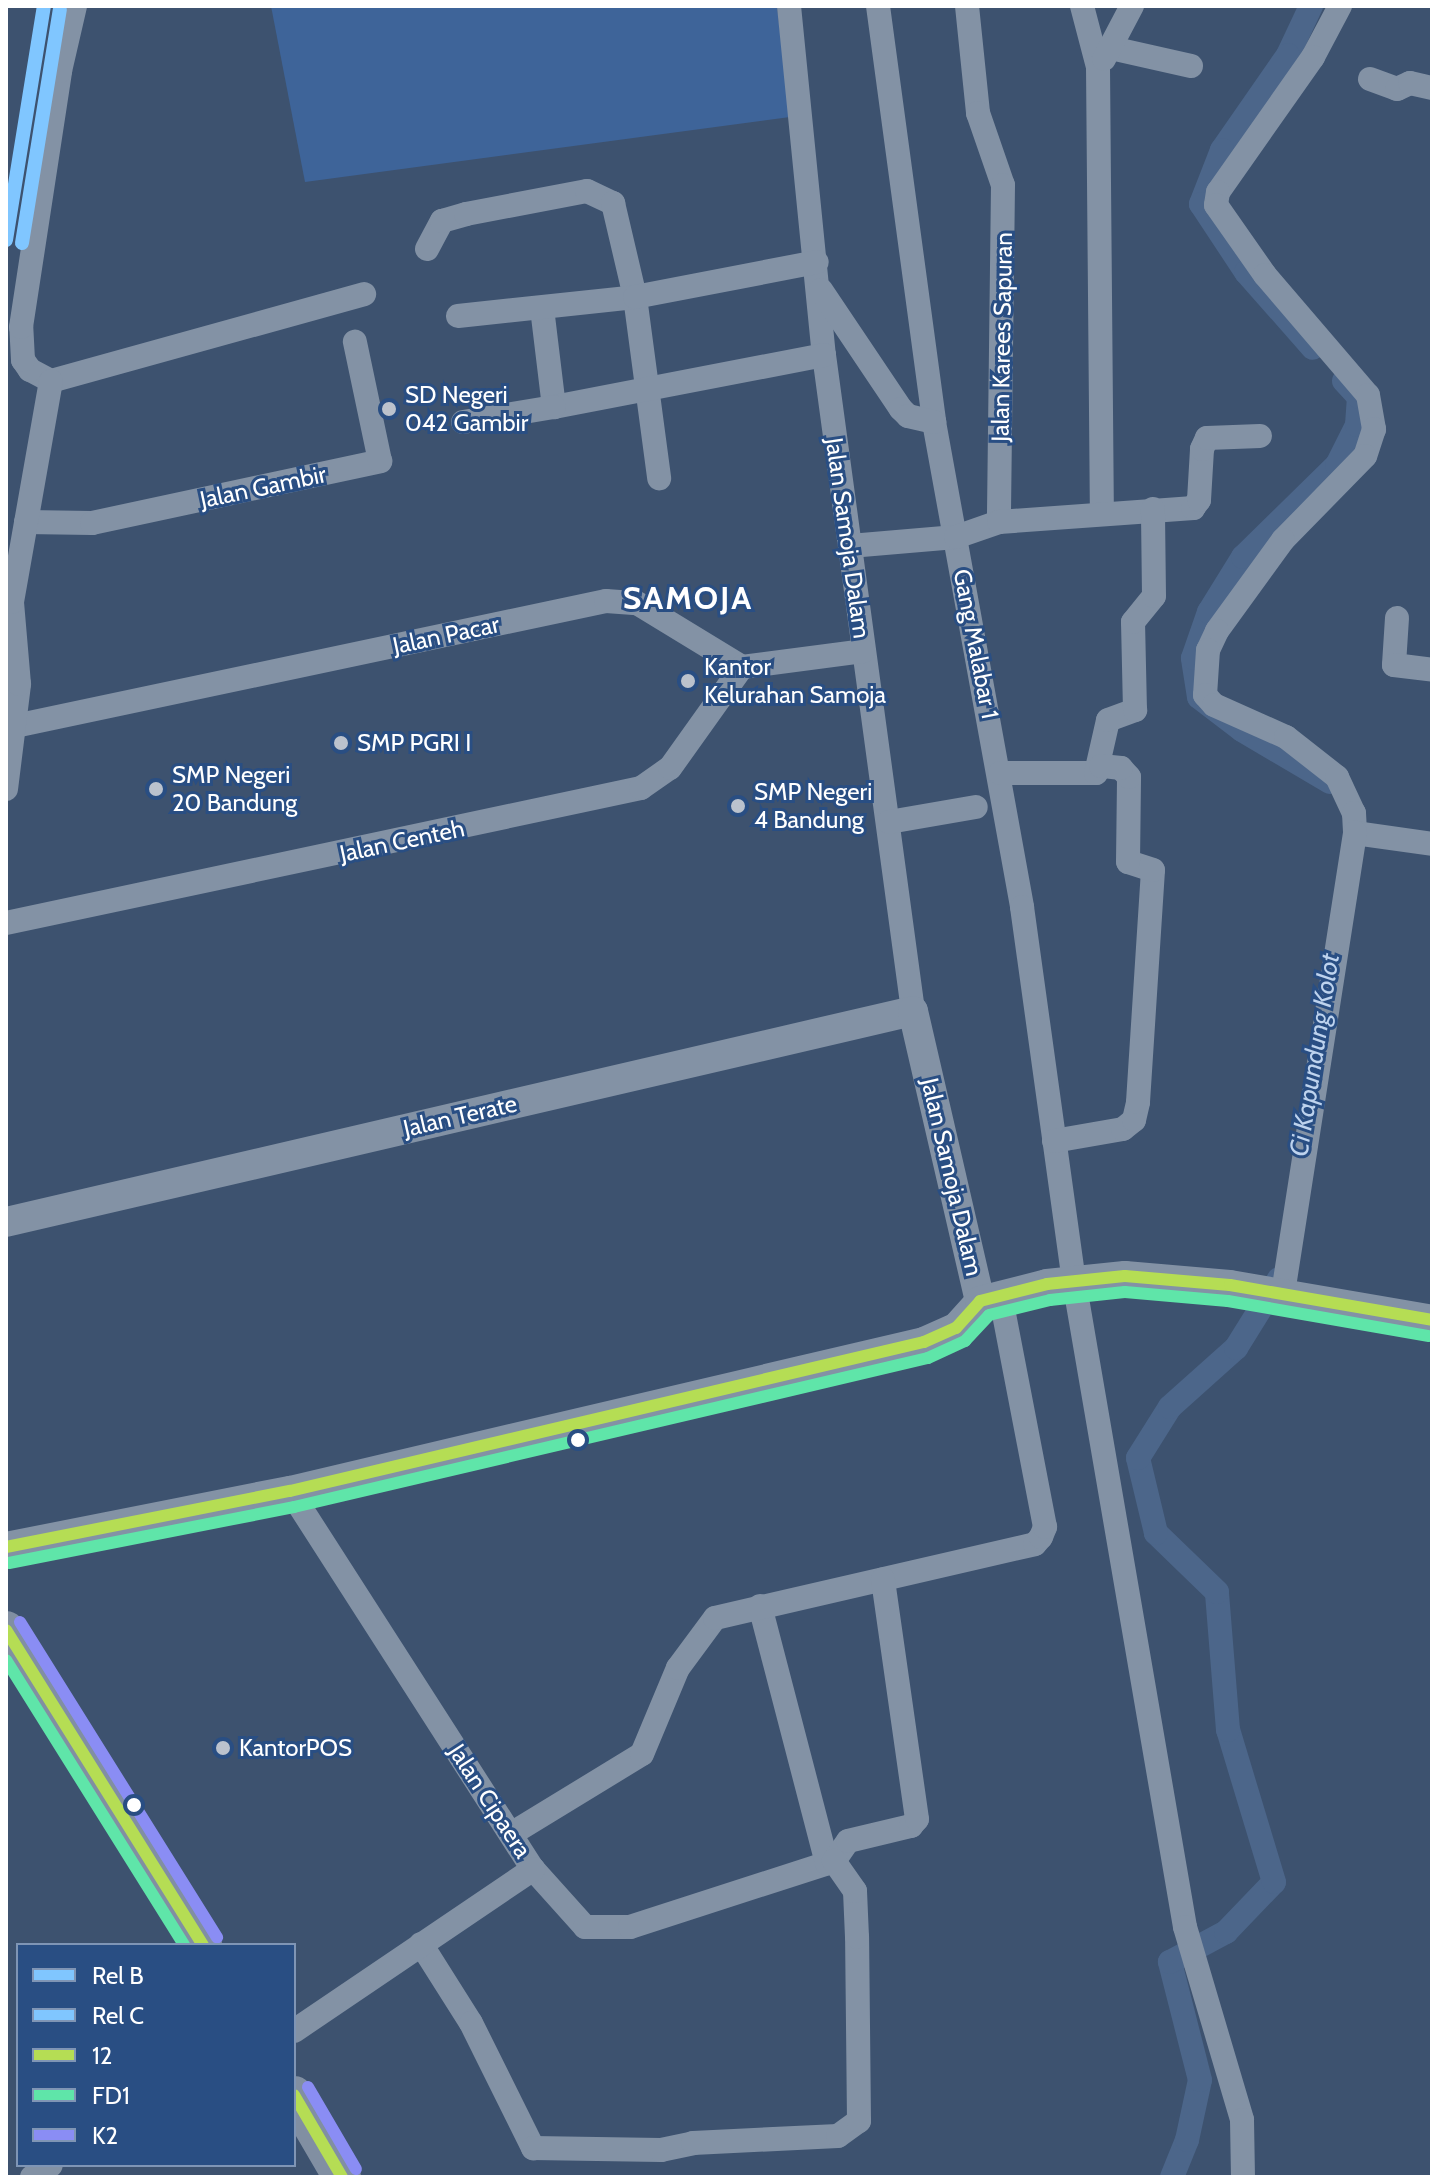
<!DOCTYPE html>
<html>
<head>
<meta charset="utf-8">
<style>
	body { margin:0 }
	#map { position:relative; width:1438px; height:2183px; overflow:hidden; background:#3d526f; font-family:Cabin,sans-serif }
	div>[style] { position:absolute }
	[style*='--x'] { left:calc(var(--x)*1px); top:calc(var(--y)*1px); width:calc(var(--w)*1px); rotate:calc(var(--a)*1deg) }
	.green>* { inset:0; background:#3e6499 }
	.canal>* { height:24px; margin:-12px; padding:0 12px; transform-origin:12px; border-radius:12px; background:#4c668a }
	.minor>* { height:24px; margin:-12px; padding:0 12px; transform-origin:12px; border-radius:12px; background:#8392a5 }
	.tertiary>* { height:30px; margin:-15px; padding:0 15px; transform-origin:15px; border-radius:15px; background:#8392a5 }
	.primary>* { height:38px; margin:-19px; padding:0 19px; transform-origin:19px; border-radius:19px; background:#818fa2 }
	.bus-1>* { height:12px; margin:-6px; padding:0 6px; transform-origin:6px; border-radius:6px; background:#b5dd54 }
	.bus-2>* { height:12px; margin:-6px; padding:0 6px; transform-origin:6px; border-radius:6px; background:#5fe5a9 }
	.bus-3>* { height:12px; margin:-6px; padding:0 6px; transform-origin:6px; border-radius:6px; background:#8a8df4 }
	.rail-1>* { height:14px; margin:-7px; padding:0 7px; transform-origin:7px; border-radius:7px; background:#80c6ff }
	.rail-2>* { height:14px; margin:-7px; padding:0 7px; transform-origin:7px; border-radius:7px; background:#80c6ff }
	.dots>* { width:22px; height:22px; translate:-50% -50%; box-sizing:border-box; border:4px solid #294e83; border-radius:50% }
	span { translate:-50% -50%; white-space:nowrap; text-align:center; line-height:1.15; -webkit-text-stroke:6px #294e83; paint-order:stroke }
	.street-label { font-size:24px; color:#fff }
	.poi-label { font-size:24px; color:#fff }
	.left { translate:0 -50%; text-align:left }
	.water-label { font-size:26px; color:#bed3ee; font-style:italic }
	.district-label { font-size:32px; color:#fff; font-weight:700; letter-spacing:2px }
	.frame { position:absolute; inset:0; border:8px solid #fff; pointer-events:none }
	.legend { position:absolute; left:16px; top:1943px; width:280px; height:224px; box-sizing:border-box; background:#294e83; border:2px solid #7f95b5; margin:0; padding:10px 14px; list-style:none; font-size:24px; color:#fff }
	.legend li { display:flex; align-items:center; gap:16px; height:40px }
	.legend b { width:40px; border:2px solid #7f95b5 }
</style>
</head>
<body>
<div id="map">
	<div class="green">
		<div style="clip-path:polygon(271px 6px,777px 6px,790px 117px,305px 182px)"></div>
	</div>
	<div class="canal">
		<div style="--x:1311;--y:6;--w:54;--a:115.1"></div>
		<div style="--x:1288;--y:55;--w:116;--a:124.8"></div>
		<div style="--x:1222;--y:150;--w:58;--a:111.3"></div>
		<div style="--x:1201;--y:204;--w:82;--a:56.5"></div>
		<div style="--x:1246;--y:272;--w:101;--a:48.6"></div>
		<div style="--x:1330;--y:782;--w:102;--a:-149.4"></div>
		<div style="--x:1242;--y:730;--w:54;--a:-142.5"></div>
		<div style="--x:1199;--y:697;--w:39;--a:-99"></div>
		<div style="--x:1193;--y:658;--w:49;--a:-70.8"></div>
		<div style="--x:1209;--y:612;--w:65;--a:-58.3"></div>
		<div style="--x:1243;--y:557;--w:132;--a:-44.4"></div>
		<div style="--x:1337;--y:465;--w:45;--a:-63.4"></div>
		<div style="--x:1357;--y:425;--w:28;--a:-86"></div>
		<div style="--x:1359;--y:397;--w:22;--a:-133"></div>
		<div style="--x:1172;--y:2177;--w:40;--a:-68"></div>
		<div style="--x:1187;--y:2140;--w:61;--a:-77.8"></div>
		<div style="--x:1200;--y:2080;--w:122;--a:-104.3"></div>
		<div style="--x:1170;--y:1962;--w:64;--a:-28.2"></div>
		<div style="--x:1226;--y:1932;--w:69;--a:-46.2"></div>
		<div style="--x:1274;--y:1882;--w:159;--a:-106.8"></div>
		<div style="--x:1228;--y:1730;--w:138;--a:-94.6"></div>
		<div style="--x:1217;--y:1592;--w:85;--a:-136"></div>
		<div style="--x:1156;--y:1533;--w:77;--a:-103.5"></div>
		<div style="--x:1138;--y:1458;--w:60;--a:-57.9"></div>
		<div style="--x:1170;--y:1407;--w:89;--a:-41.8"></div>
		<div style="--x:1236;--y:1348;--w:81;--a:-58.1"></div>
	</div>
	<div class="minor">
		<div style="--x:789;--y:6;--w:351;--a:84.3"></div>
		<div style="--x:824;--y:355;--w:662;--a:82.27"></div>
		<div style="--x:878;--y:6;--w:420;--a:82.3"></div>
		<div style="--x:934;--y:422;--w:493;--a:79.7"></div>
		<div style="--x:1022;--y:907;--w:378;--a:82.1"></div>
		<div style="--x:1074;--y:1281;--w:655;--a:80.25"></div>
		<div style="--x:1185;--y:1927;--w:201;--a:73.5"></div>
		<div style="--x:1242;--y:2120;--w:57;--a:89"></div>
		<div style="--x:967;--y:6;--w:108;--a:84.1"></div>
		<div style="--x:978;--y:113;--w:76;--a:70.9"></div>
		<div style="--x:1003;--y:185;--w:337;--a:90.7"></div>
		<div style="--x:1082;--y:6;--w:63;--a:75.3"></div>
		<div style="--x:1098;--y:67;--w:445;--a:89.5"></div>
		<div style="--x:1340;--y:6;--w:58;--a:117.9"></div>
		<div style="--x:1313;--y:57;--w:165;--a:125.1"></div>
		<div style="--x:1218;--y:192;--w:13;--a:99"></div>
		<div style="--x:1216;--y:205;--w:85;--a:55"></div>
		<div style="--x:1265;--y:275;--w:158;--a:49.4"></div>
		<div style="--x:1368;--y:395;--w:35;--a:80"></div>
		<div style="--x:1374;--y:429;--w:28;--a:108"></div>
		<div style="--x:1365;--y:456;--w:117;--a:134.3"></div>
		<div style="--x:1283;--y:540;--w:112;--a:126"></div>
		<div style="--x:1217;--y:631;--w:21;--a:115"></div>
		<div style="--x:1208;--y:650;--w:45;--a:93.8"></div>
		<div style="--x:1205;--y:695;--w:13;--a:48"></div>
		<div style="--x:1214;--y:705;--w:79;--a:24"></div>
		<div style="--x:1286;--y:737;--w:65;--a:38.1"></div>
		<div style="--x:1337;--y:777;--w:40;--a:65"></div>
		<div style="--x:1354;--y:813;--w:20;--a:87"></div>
		<div style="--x:1355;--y:833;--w:78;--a:8.1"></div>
		<div style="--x:1111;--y:48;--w:82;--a:12.7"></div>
		<div style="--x:1104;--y:59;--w:60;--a:-62.2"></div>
		<div style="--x:1370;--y:79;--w:29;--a:20"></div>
		<div style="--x:1397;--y:89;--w:14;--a:-25"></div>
		<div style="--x:1410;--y:83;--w:23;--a:13"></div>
		<div style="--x:427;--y:249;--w:32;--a:-62"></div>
		<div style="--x:442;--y:221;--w:25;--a:-16"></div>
		<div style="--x:466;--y:214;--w:123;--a:-10.8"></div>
		<div style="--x:587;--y:191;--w:29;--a:25"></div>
		<div style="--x:613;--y:203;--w:97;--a:76.8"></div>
		<div style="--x:635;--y:297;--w:183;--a:82.4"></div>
		<div style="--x:821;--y:290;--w:143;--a:56.1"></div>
		<div style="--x:901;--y:409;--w:10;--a:45"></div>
		<div style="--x:908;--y:416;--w:27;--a:13"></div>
		<div style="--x:542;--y:308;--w:100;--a:83.1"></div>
		<div style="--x:554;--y:407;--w:275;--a:-10.9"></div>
		<div style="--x:458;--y:316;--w:178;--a:-6.1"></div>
		<div style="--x:635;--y:297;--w:185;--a:-10.9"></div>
		<div style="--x:51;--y:381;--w:24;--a:-152"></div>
		<div style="--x:30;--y:370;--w:12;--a:-125"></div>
		<div style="--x:23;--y:360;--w:33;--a:-93"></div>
		<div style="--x:21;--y:327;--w:259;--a:-81.3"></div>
		<div style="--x:60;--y:71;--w:67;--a:-77"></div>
		<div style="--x:51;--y:381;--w:325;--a:-15.5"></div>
		<div style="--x:463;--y:422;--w:92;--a:-9.4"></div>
		<div style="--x:26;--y:522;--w:66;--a:0.9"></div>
		<div style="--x:92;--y:523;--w:295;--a:-12.1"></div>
		<div style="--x:380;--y:461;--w:122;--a:-101.9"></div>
		<div style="--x:850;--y:546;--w:106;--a:-4.9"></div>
		<div style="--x:956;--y:537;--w:46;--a:-19.2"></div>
		<div style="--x:999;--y:522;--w:195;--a:-4.1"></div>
		<div style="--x:1193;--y:508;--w:10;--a:-53"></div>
		<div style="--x:1199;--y:500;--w:51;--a:-86.6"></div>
		<div style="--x:1202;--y:449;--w:12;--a:-66"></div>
		<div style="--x:1207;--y:438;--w:53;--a:-2.2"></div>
		<div style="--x:1397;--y:618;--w:47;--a:93.7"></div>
		<div style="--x:1394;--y:665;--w:38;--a:7"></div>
		<div style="--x:15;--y:726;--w:604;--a:-11.94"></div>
		<div style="--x:606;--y:601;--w:31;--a:4"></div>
		<div style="--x:637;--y:603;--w:123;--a:31.4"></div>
		<div style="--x:742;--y:667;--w:122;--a:-7.5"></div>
		<div style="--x:1000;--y:773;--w:96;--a:0"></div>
		<div style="--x:1096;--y:773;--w:54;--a:-77.2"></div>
		<div style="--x:1108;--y:720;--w:29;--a:-20"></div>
		<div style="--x:1135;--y:710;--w:88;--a:-91.3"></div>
		<div style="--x:1133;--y:622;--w:33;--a:-51"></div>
		<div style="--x:1154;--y:596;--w:87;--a:-90.7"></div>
		<div style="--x:6;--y:789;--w:106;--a:-82.9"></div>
		<div style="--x:19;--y:684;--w:82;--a:-94.9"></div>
		<div style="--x:12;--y:602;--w:224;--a:-80"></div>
		<div style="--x:889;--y:822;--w:88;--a:-9.8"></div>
		<div style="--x:6;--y:923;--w:649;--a:-12"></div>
		<div style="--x:641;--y:788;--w:35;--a:-35"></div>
		<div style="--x:670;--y:768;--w:124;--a:-54.5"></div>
		<div style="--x:1054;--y:1141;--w:70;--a:-9.9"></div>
		<div style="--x:1123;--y:1129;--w:14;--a:-39"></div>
		<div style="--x:1134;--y:1120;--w:18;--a:-77"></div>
		<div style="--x:1138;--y:1102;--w:232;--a:-86.3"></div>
		<div style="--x:1153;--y:870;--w:26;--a:-162"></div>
		<div style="--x:1128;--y:862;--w:85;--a:-89.3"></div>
		<div style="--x:1129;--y:777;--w:12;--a:-132"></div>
		<div style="--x:1121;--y:768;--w:20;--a:-174"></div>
		<div style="--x:1283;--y:1293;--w:466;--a:-81.1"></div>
		<div style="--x:290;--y:1491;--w:449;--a:57.3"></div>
		<div style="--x:533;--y:1869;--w:78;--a:48.1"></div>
		<div style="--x:585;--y:1927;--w:45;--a:0"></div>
		<div style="--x:630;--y:1927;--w:214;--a:-17.9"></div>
		<div style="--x:760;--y:1606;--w:266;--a:75.4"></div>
		<div style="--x:511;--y:1834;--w:153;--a:-31.4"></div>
		<div style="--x:642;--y:1754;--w:93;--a:-67.3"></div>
		<div style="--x:678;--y:1668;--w:62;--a:-53.5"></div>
		<div style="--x:715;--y:1618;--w:328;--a:-13"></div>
		<div style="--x:1035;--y:1544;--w:9;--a:-49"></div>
		<div style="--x:1041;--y:1537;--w:11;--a:-68"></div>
		<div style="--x:1045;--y:1527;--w:232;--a:-100.9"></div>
		<div style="--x:834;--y:1861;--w:24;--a:-55"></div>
		<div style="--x:848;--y:1841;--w:65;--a:-13.4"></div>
		<div style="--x:911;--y:1826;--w:9;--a:-49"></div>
		<div style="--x:917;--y:1819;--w:242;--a:-98.1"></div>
		<div style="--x:421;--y:1944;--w:93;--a:57.7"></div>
		<div style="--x:471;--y:2023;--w:140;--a:63.6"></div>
		<div style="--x:533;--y:2148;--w:128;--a:0.9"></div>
		<div style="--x:661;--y:2150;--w:33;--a:-12"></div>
		<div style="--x:693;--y:2143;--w:145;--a:-2.8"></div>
		<div style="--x:838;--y:2136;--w:26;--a:-36"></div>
		<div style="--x:859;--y:2121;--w:184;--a:-90.6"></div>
		<div style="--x:857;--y:1937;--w:46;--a:-92.5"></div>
		<div style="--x:855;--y:1891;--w:37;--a:-125"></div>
		<div style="--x:294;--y:2031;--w:289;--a:-34.1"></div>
		<div style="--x:32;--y:2177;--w:22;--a:-32"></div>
	</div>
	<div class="tertiary">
		<div style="--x:6;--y:1222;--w:931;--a:-13.1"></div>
		<div style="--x:913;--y:1011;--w:298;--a:77"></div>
		<div style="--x:6;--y:1547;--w:289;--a:-11.2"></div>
		<div style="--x:290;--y:1491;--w:651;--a:-13.23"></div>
		<div style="--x:924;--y:1342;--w:35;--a:-24"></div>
		<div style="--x:956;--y:1328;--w:36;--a:-48"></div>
		<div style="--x:980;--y:1301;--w:69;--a:-14.2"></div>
		<div style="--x:1047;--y:1284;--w:78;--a:-5.9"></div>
		<div style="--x:1125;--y:1276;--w:105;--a:4.9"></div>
		<div style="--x:1230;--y:1285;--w:205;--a:9.8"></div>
	</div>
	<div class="primary">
		<div style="--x:6;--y:1630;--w:372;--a:58"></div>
		<div style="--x:294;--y:2095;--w:95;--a:59.7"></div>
	</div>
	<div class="bus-1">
		<div style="--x:6;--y:1547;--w:289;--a:-11.2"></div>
		<div style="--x:290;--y:1491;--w:651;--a:-13.23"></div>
		<div style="--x:924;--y:1342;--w:35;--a:-24"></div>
		<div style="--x:956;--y:1328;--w:36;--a:-48"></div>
		<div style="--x:980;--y:1301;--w:69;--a:-14.2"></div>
		<div style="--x:1047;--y:1284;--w:78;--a:-5.9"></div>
		<div style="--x:1125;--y:1276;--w:105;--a:4.9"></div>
		<div style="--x:1230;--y:1285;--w:205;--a:9.8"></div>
		<div style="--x:6;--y:1630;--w:372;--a:58"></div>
		<div style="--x:294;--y:2095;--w:95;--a:59.7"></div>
	</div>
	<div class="bus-2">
		<div style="--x:9;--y:1563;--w:290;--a:-11.1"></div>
		<div style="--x:294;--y:1507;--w:651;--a:-13.23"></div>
		<div style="--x:928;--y:1358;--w:41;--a:-24.7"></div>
		<div style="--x:965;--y:1341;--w:35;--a:-47"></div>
		<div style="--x:989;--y:1315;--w:63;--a:-13.8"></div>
		<div style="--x:1050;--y:1300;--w:75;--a:-6.1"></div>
		<div style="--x:1125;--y:1292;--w:103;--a:5"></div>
		<div style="--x:1228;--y:1301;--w:204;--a:9.9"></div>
		<div style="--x:6;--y:1660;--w:336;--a:58"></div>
	</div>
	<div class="bus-3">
		<div style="--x:20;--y:1622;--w:372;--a:58"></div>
		<div style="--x:308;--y:2087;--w:95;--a:59.7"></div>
	</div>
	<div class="rail-1">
		<div style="--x:6;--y:240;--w:237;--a:-80.8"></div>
	</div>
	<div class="rail-2">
		<div style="--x:22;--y:243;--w:237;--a:-80.8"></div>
	</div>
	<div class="dots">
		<div style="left:389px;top:409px;background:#bbc2cd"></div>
		<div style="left:688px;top:681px;background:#bbc2cd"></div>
		<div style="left:341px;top:743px;background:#bbc2cd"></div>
		<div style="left:156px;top:789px;background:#bbc2cd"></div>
		<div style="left:738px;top:806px;background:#bbc2cd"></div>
		<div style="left:578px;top:1440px;background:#fff"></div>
		<div style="left:223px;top:1748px;background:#bbc2cd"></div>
		<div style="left:134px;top:1805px;background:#fff"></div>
	</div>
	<div class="street-label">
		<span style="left:1002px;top:337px;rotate:-89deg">Jalan Karees Sapuran</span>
		<span style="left:263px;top:487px;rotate:-12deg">Jalan Gambir</span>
		<span style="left:848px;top:538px;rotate:82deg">Jalan Samoja Dalam</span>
		<span style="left:446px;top:635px;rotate:-12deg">Jalan Pacar</span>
		<span style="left:976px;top:644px;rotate:79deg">Gang Malabar 1</span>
		<span style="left:402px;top:841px;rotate:-12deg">Jalan Centeh</span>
		<span style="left:460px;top:1116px;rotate:-13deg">Jalan Terate</span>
		<span style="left:952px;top:1177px;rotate:77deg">Jalan Samoja Dalam</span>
		<span style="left:490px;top:1801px;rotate:57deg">Jalan Cipaera</span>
	</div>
	<div class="poi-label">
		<span class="left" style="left:405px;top:409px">SD Negeri<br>042 Gambir</span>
		<span class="left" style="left:704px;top:681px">Kantor<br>Kelurahan Samoja</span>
		<span class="left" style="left:357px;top:743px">SMP PGRI I</span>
		<span class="left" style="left:172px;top:789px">SMP Negeri<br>20 Bandung</span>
		<span class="left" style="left:754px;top:806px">SMP Negeri<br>4 Bandung</span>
		<span class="left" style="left:239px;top:1748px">KantorPOS</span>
	</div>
	<div class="water-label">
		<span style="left:1315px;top:1055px;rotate:-81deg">Ci Kapundung Kolot</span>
	</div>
	<div class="district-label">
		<span style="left:688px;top:598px">SAMOJA</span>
	</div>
	<div class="frame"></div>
	<ul class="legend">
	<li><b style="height:10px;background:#80c6ff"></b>Rel B</li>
	<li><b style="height:10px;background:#80c6ff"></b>Rel C</li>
	<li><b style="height:10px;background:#b5dd54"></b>12</li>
	<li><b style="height:10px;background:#5fe5a9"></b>FD1</li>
	<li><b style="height:10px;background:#8a8df4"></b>K2</li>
	</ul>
</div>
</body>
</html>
